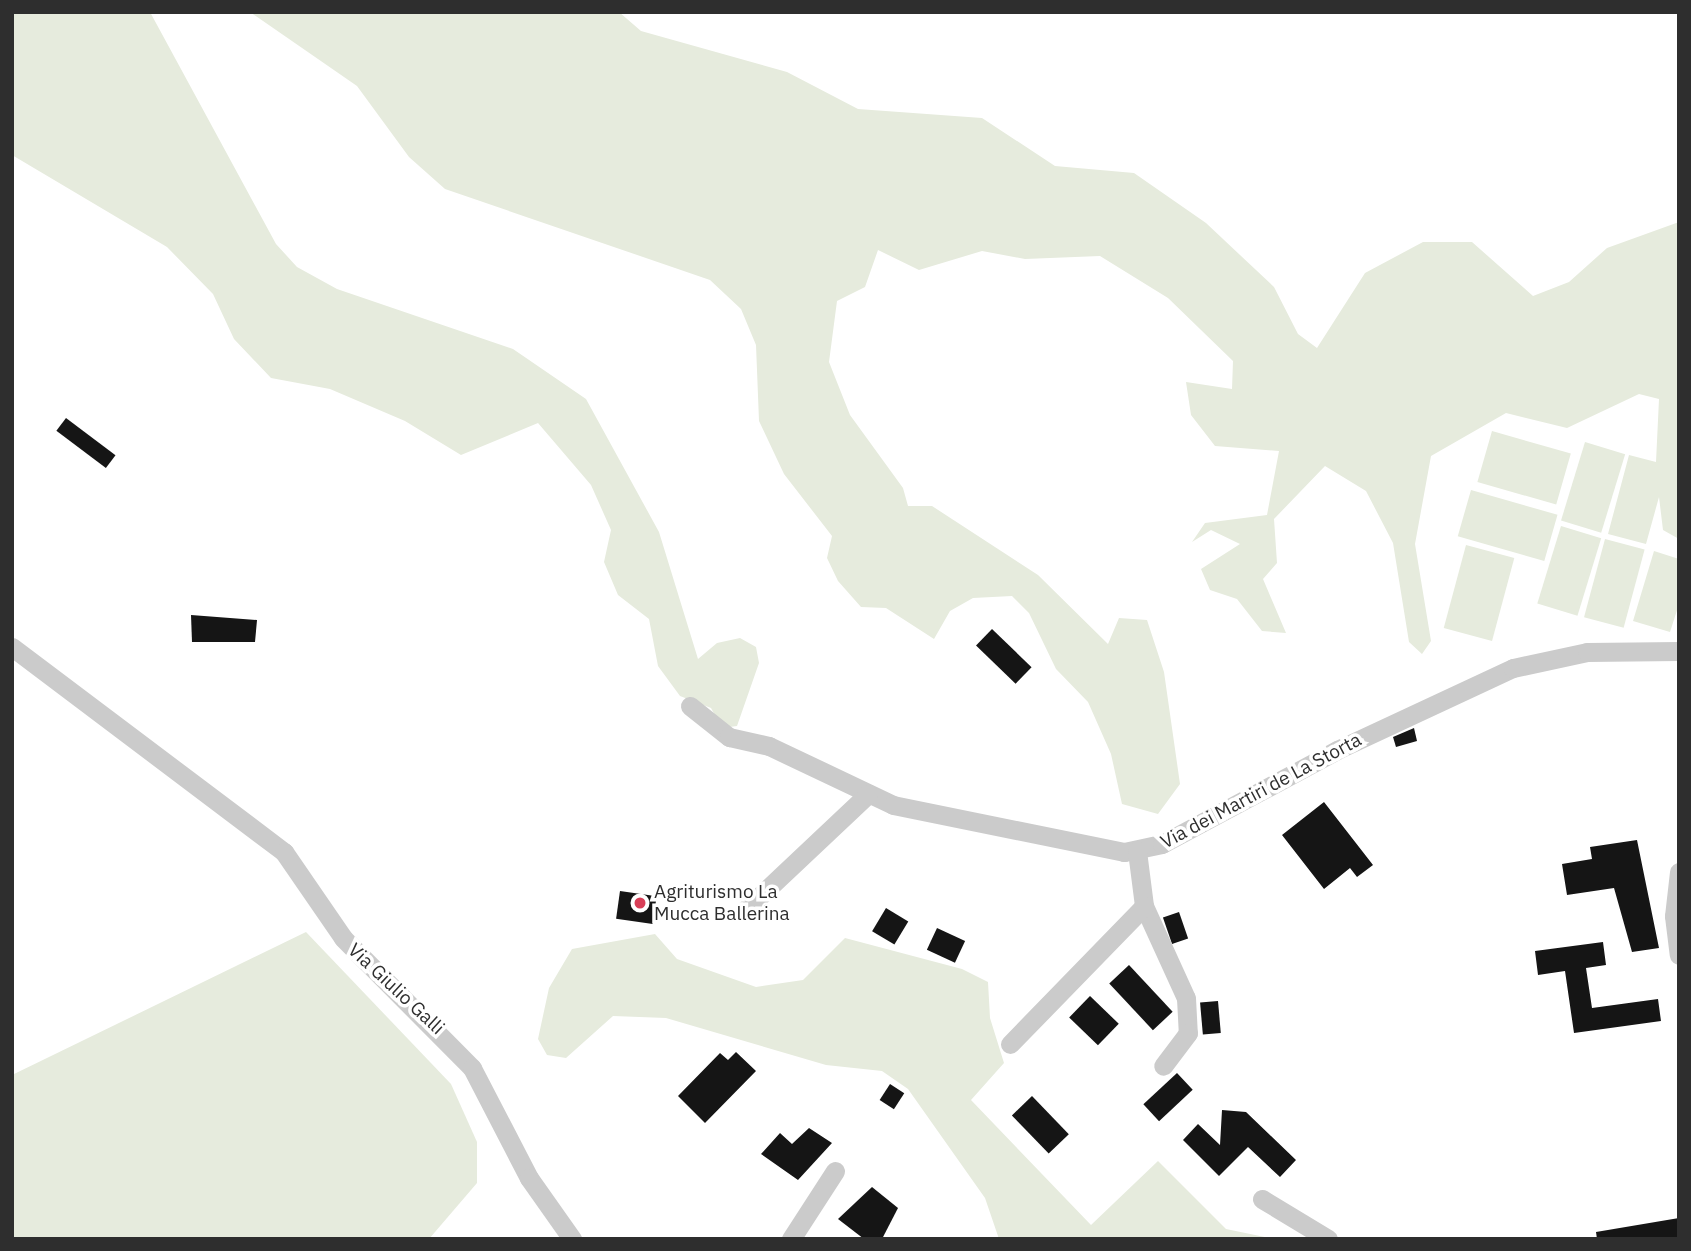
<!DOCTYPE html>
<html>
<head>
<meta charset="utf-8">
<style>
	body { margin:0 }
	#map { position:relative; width:1691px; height:1251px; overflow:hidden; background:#fff; font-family:"IBM Plex Sans",sans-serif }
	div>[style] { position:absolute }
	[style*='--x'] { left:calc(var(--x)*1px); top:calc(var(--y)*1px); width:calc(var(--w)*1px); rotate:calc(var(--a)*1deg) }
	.green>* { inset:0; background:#e6ebdd; transform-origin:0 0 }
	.building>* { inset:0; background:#151515; transform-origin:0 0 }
	.minor>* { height:19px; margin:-9.5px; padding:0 9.5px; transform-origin:9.5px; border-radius:9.5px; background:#cbcbcb }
	.dots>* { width:19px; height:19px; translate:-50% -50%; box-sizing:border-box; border:4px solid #fff; border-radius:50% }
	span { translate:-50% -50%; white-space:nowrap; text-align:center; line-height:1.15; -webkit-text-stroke:7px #fff; paint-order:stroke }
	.street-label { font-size:19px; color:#2e2e2e }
	.poi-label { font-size:19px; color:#2e2e2e }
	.left { translate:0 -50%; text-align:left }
	.frame { position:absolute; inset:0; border:14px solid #2e2e2e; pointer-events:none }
</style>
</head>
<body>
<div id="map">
	<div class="green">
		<div style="clip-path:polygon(12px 12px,150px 12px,276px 244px,297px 267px,337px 289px,513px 349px,586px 399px,659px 532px,698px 659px,717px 643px,740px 638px,756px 647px,759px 663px,737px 726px,722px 728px,711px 708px,680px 696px,658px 666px,649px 619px,618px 595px,604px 562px,611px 530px,591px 485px,538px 423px,461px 455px,405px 421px,330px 389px,271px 378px,234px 339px,213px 294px,167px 247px,12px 155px)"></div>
		<div style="clip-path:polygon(250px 12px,619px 12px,641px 31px,787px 72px,858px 109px,982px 118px,1055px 166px,1134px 173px,1206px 223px,1274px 287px,1298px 334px,1317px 348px,1365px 273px,1423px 242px,1472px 242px,1533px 296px,1569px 282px,1607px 248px,1679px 222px,1679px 539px,1663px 530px,1659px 497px,1646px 544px,1608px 534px,1629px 455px,1656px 462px,1659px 399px,1639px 394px,1567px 428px,1506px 413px,1431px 456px,1415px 544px,1431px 641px,1422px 654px,1409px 642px,1393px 543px,1366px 491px,1325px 466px,1274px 519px,1277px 563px,1263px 579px,1286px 633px,1262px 631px,1237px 599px,1210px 590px,1201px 569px,1240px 544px,1211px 530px,1192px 542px,1205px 523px,1267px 515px,1279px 451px,1215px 446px,1191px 415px,1186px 382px,1232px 389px,1233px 361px,1168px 298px,1100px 256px,1025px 259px,982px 251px,919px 270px,878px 250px,865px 287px,837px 301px,829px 362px,850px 415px,903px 488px,908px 506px,932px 506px,1038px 575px,1108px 644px,1119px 618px,1147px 620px,1164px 672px,1180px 784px,1158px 814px,1122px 804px,1111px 754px,1088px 702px,1056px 669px,1029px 613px,1012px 596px,973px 598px,950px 611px,934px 639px,886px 608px,861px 607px,838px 581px,827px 558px,832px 536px,784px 474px,759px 421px,756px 345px,741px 309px,710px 280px,445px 189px,409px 157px,357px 86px)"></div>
		<div style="left:1492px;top:431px;width:82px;height:53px;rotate:16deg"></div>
		<div style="left:1585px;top:442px;width:42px;height:82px;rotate:17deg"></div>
		<div style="left:1471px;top:490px;width:90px;height:48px;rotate:16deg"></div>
		<div style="left:1561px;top:526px;width:42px;height:81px;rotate:17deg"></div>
		<div style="left:1605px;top:539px;width:41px;height:81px;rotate:15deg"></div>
		<div style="left:1466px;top:545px;width:50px;height:86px;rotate:15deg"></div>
		<div style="clip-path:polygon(1654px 551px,1679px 559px,1679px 604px,1670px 632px,1633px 621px)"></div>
		<div style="clip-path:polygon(306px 932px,451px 1084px,477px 1142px,477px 1183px,429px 1239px,12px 1239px,12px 1075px)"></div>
		<div style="clip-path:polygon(655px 934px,677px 959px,756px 987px,803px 980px,845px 938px,962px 969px,988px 982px,990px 1018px,1004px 1063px,971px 1100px,1091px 1225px,1158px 1161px,1226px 1229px,1275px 1239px,999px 1239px,985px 1198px,908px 1089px,882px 1071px,826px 1065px,666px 1018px,613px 1016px,566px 1058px,547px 1055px,538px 1039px,549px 988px,572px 949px)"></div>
	</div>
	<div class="building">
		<div style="left:66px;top:418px;width:62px;height:16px;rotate:37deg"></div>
		<div style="clip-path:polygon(191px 615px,257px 620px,255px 642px,192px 642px)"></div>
		<div style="left:992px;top:629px;width:55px;height:23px;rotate:44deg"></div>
		<div style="clip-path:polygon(1414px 728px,1417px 741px,1396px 747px,1393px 737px)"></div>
		<div style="clip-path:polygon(1324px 802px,1373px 865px,1357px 877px,1350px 868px,1324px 889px,1282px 835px)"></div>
		<div style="clip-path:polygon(1637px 840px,1659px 948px,1632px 952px,1614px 888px,1567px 895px,1562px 864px,1592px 859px,1590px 847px)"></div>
		<div style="left:620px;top:891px;width:37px;height:28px;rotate:8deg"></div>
		<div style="left:886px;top:908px;width:26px;height:27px;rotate:31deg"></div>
		<div style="left:1179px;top:912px;width:28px;height:17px;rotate:71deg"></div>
		<div style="left:937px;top:928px;width:31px;height:24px;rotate:25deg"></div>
		<div style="clip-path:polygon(1603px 942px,1606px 965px,1586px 968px,1592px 1008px,1658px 999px,1661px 1021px,1574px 1033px,1565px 971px,1538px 975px,1535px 951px)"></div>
		<div style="left:1129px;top:965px;width:64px;height:27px;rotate:47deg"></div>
		<div style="left:1090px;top:996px;width:40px;height:30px;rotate:44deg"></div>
		<div style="left:1218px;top:1001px;width:32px;height:18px;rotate:85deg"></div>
		<div style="clip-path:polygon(736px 1052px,756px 1071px,705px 1123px,678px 1096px,720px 1053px,728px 1060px)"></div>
		<div style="left:1177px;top:1073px;width:23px;height:46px;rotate:47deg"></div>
		<div style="left:890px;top:1084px;width:17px;height:19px;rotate:33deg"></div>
		<div style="left:1032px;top:1096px;width:53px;height:28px;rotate:46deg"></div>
		<div style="clip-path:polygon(1222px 1110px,1246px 1112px,1296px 1160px,1280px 1177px,1248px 1147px,1219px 1176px,1183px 1140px,1198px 1124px,1220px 1145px)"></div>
		<div style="clip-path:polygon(809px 1128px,832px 1143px,798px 1180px,761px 1154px,780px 1133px,792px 1144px)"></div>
		<div style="clip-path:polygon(872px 1187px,898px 1208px,882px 1239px,864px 1239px,838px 1219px)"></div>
		<div style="clip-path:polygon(1679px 1218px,1679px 1239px,1597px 1239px,1596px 1232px)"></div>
	</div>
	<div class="minor">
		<div style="--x:12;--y:647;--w:341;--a:37"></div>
		<div style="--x:284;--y:852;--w:104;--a:55.5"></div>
		<div style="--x:343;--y:938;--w:183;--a:45.2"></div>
		<div style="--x:472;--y:1068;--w:124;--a:62.6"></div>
		<div style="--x:529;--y:1178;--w:75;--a:54.8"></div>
		<div style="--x:690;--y:706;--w:50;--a:38.5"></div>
		<div style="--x:729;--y:737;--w:41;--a:12.7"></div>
		<div style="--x:769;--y:746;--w:137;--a:25.4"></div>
		<div style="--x:893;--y:805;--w:236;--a:11.5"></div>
		<div style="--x:1124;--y:852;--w:39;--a:-12"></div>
		<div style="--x:1162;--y:844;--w:199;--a:-28.2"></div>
		<div style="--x:1337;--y:750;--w:194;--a:-25"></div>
		<div style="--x:1513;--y:668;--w:76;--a:-12.2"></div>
		<div style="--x:1587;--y:652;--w:92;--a:-0.6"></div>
		<div style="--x:1137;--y:851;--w:55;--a:82.7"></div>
		<div style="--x:1144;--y:906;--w:101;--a:65.5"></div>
		<div style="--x:1186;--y:998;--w:35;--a:87"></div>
		<div style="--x:1188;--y:1033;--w:41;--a:127.1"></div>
		<div style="--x:1679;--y:872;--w:44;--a:96.5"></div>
		<div style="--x:1674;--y:916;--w:39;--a:83"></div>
		<div style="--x:746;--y:909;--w:168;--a:-43.3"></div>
		<div style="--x:1010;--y:1044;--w:192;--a:-45.8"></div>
		<div style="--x:1262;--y:1199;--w:77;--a:31.2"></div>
		<div style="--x:791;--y:1239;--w:81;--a:-57.1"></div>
	</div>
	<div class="dots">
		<div style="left:640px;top:903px;background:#d83e57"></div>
	</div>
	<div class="street-label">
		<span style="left:1261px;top:791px;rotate:-28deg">Via dei Martiri de La Storta</span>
		<span style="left:396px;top:989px;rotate:43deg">Via Giulio Galli</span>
	</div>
	<div class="poi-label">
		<span class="left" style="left:654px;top:903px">Agriturismo La<br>Mucca Ballerina</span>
	</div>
	<div class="frame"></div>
</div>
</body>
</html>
